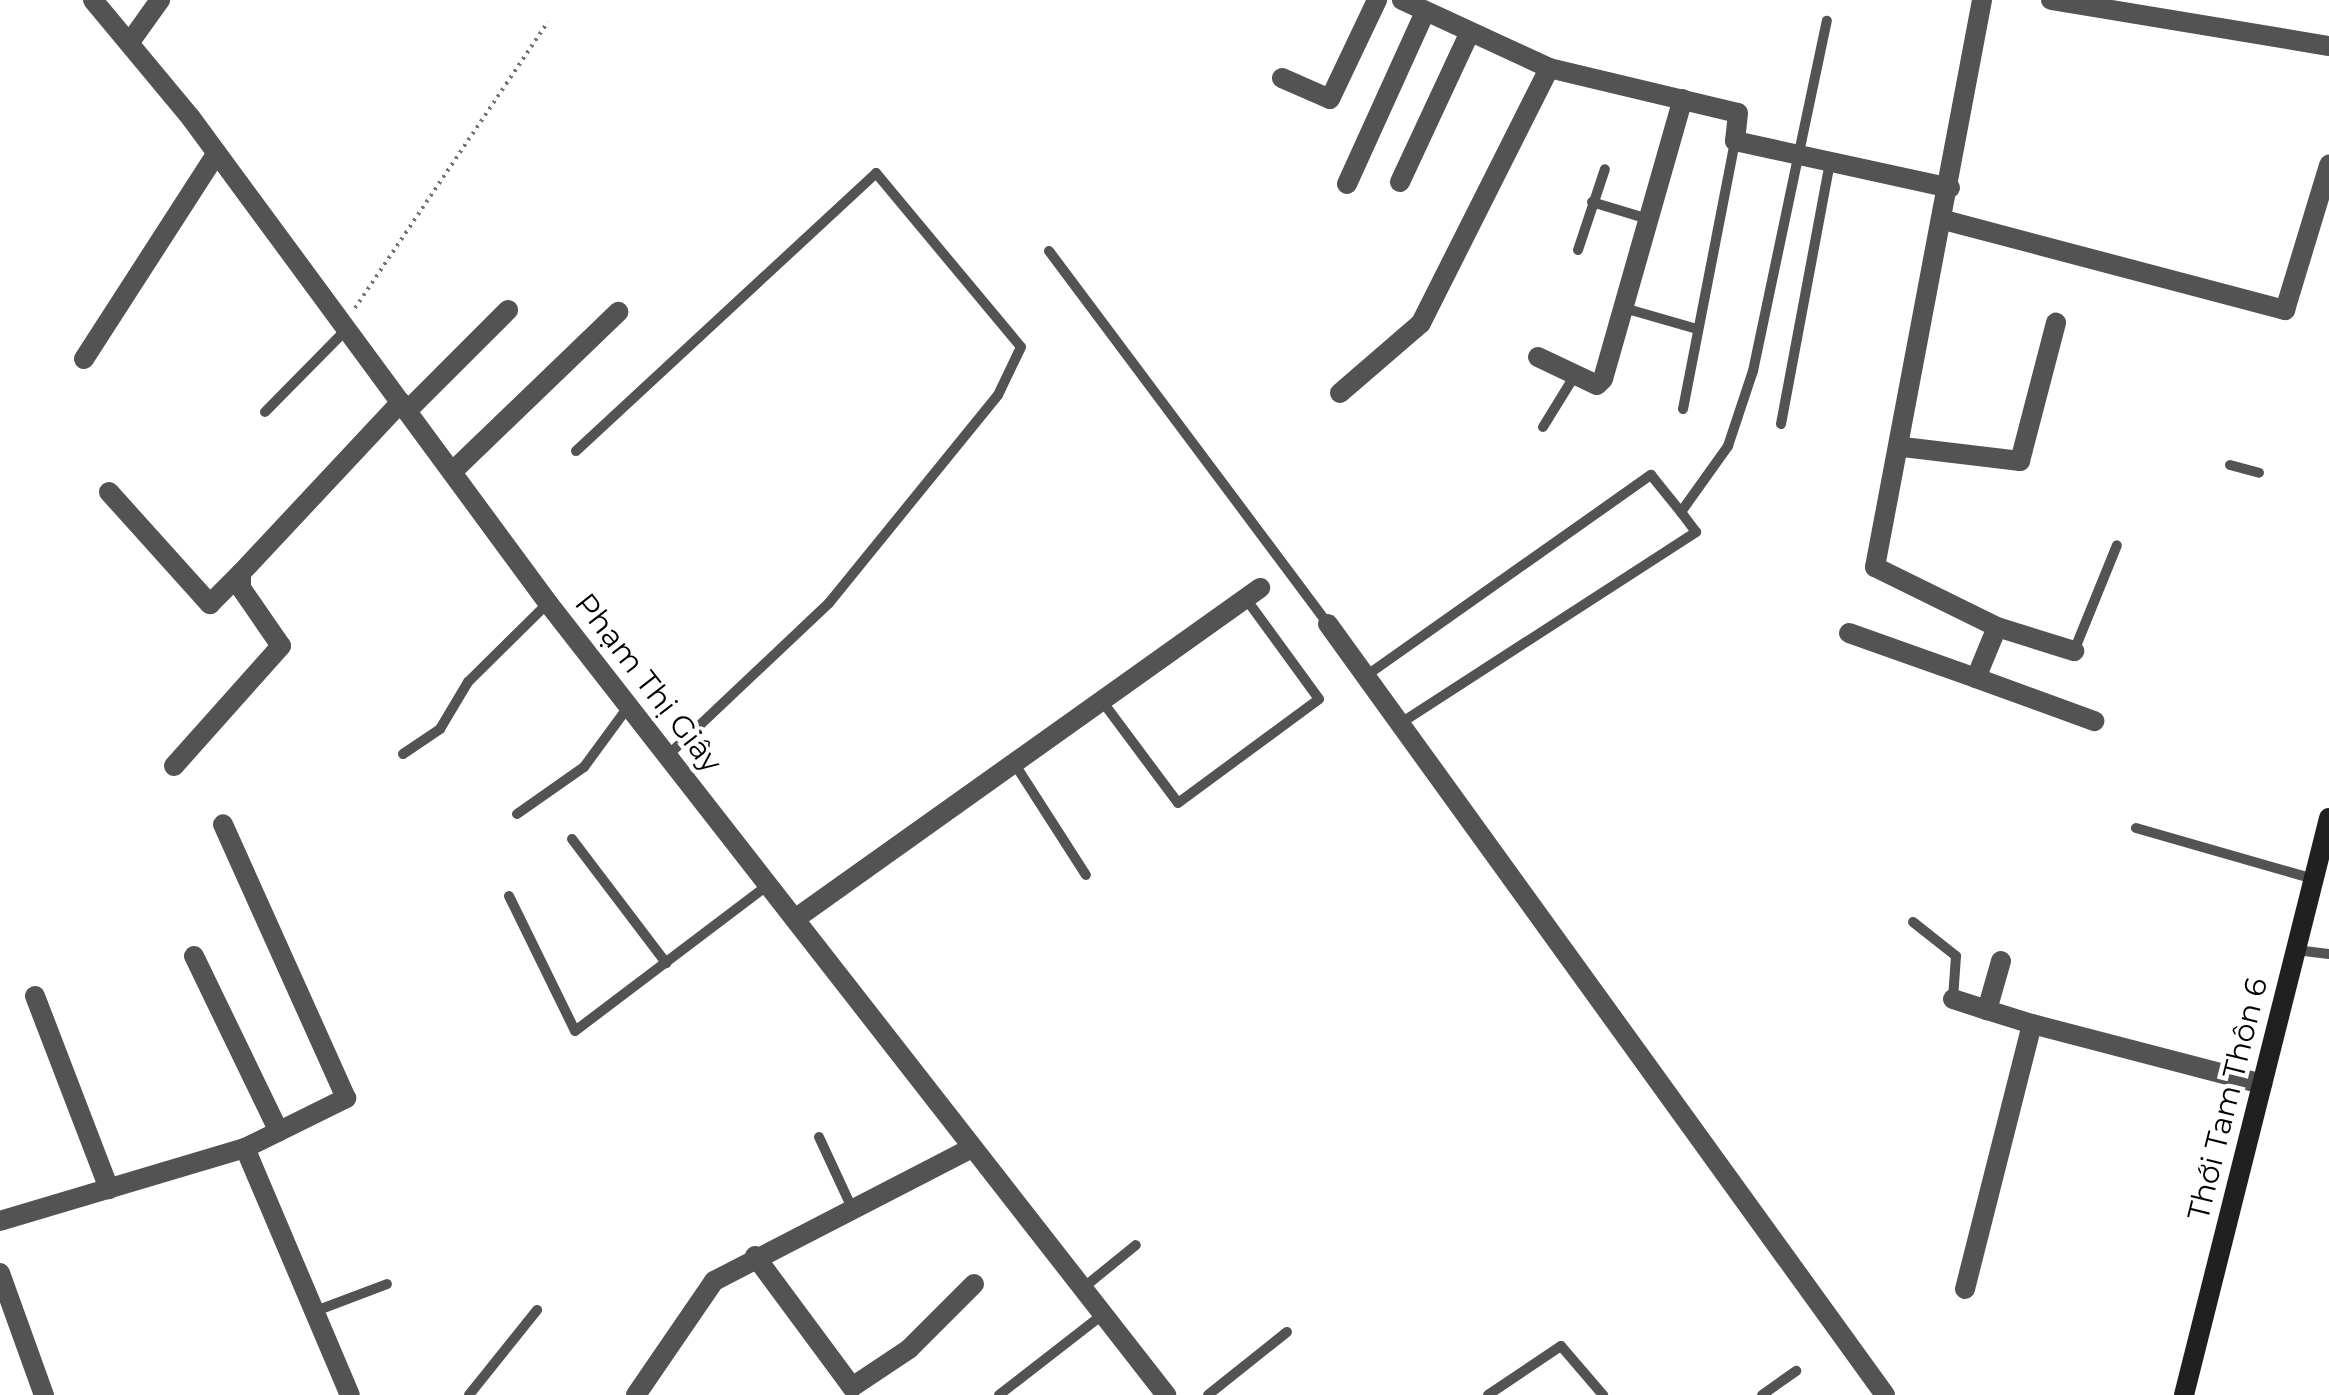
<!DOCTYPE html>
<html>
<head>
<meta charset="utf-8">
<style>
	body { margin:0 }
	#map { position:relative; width:2329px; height:1395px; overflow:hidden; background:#fff; font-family:Montserrat,sans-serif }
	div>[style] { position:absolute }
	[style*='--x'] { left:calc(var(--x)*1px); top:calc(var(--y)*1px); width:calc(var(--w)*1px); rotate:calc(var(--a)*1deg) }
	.path>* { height:4px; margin-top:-2px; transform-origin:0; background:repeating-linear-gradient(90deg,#757575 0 2.5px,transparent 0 7.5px) }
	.lane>* { height:10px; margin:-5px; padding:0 5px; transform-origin:5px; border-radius:5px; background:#535353 }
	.street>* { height:20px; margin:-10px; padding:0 10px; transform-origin:10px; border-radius:10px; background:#535353 }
	.secondary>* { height:20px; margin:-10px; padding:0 10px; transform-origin:10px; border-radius:10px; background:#202020 }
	span { translate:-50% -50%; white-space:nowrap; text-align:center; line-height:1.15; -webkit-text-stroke:9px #fff; paint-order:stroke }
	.street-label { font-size:30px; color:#000 }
</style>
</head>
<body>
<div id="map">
	<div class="path">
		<div style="--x:355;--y:308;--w:345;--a:-56"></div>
	</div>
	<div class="lane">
		<div style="--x:1592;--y:202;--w:59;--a:16.9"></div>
		<div style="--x:1578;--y:250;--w:85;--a:-71.6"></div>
		<div style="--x:1049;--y:251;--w:466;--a:53.2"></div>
		<div style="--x:1624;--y:308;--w:76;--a:16"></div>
		<div style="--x:1683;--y:409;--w:273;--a:-79"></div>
		<div style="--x:265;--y:412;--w:115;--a:-45.4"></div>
		<div style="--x:1781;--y:424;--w:266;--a:-79.4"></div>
		<div style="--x:1543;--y:427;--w:61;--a:-58.4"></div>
		<div style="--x:576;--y:451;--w:409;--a:-42.8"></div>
		<div style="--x:876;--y:173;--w:226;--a:50.2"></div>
		<div style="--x:1021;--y:347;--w:53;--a:115.6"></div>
		<div style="--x:998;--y:395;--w:268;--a:129.1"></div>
		<div style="--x:829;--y:603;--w:223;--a:136.6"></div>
		<div style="--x:2230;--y:465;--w:30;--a:15"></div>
		<div style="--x:2074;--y:651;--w:114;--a:-67.9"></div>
		<div style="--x:1370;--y:673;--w:344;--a:-35.2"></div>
		<div style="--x:1651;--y:475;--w:48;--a:51"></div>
		<div style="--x:1102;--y:701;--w:127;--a:53.3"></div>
		<div style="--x:1178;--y:803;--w:175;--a:-36.4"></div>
		<div style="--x:1319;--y:699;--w:124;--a:-126.1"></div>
		<div style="--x:1404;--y:721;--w:348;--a:-32.9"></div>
		<div style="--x:1696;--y:532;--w:25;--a:-127"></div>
		<div style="--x:1681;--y:512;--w:81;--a:-54.5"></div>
		<div style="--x:1728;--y:446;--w:79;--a:-71.6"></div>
		<div style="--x:1753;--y:371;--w:358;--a:-78.1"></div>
		<div style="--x:403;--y:754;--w:45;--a:-34"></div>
		<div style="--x:440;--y:729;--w:55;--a:-59.2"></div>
		<div style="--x:468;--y:682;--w:111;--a:-44.6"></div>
		<div style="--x:1014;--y:763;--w:133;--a:57.3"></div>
		<div style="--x:517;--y:814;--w:82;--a:-35"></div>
		<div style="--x:584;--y:767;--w:74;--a:-53.7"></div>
		<div style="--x:2136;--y:828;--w:185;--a:16"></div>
		<div style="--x:572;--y:839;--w:156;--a:52.8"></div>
		<div style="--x:509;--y:896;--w:150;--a:63.9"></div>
		<div style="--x:575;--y:1031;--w:242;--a:-37.1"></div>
		<div style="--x:1913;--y:922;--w:55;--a:38.3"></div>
		<div style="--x:1956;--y:956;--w:43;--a:94"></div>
		<div style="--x:2296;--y:950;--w:33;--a:7"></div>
		<div style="--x:819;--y:1137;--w:78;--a:65.1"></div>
		<div style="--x:1083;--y:1288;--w:68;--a:-39.1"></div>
		<div style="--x:313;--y:1312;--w:79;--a:-20.7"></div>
		<div style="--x:469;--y:1395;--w:109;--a:-51.3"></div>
		<div style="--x:999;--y:1395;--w:130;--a:-37.8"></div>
		<div style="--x:1208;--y:1395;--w:101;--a:-38.6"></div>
		<div style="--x:1488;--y:1395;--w:88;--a:-33.9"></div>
		<div style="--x:1561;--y:1346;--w:65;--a:49.4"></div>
		<div style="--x:1762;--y:1395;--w:42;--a:-35.2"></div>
	</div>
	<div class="street">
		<div style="--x:93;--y:0;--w:153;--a:50.3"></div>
		<div style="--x:191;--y:118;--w:602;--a:53.64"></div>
		<div style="--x:548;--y:603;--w:1005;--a:52.03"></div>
		<div style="--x:1402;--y:0;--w:162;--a:24.8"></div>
		<div style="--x:1549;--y:68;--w:194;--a:13.4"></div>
		<div style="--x:1738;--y:113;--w:28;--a:96"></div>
		<div style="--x:1735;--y:141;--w:220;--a:12.3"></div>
		<div style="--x:2051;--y:0;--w:282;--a:9.4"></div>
		<div style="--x:130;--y:42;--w:52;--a:-54.5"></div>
		<div style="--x:1282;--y:78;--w:52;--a:23.6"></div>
		<div style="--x:1330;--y:99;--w:110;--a:-64.6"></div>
		<div style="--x:1400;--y:182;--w:161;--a:-65"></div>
		<div style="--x:1347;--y:184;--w:189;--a:-65.6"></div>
		<div style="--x:1944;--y:220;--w:353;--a:14.8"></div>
		<div style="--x:2285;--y:310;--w:152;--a:-73.1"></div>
		<div style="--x:1538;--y:357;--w:65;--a:25.4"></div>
		<div style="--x:1597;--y:385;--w:8;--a:-45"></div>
		<div style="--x:1603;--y:379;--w:291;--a:-74.1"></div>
		<div style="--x:84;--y:359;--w:245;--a:-57.2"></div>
		<div style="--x:1340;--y:393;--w:107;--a:-40.8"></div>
		<div style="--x:1421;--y:323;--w:285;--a:-63.3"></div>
		<div style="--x:407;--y:411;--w:143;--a:-45"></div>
		<div style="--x:1903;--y:447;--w:118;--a:6.8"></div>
		<div style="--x:2020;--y:461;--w:143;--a:-75.4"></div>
		<div style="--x:452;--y:472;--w:231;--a:-43.9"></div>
		<div style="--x:109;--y:492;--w:151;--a:48"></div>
		<div style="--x:210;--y:604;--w:44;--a:-45"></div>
		<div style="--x:1328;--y:624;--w:951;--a:54.15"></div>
		<div style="--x:1997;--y:627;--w:81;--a:17.3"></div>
		<div style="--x:1849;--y:633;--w:135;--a:19.5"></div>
		<div style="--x:1976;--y:678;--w:55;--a:-67.6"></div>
		<div style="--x:1997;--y:627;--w:136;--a:-153.8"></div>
		<div style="--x:1875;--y:567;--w:577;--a:-79.31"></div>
		<div style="--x:1976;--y:678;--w:126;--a:20"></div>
		<div style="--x:174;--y:766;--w:161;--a:-48.3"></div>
		<div style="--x:281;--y:646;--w:70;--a:-124.6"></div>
		<div style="--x:241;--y:588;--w:15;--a:-90"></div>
		<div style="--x:241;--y:573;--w:234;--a:-46.9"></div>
		<div style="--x:795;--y:919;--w:571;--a:-35.44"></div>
		<div style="--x:194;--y:956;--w:195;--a:64.2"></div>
		<div style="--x:2001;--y:961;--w:51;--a:105.9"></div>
		<div style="--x:1987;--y:1010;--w:47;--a:17.3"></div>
		<div style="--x:35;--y:996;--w:207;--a:69"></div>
		<div style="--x:1953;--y:999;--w:36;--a:18"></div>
		<div style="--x:245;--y:1148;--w:268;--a:67"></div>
		<div style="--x:0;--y:1221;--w:256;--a:-16.6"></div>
		<div style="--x:245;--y:1148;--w:113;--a:-26.3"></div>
		<div style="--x:346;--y:1098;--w:300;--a:-114.2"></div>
		<div style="--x:755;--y:1256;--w:163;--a:53.5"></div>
		<div style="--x:852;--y:1387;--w:69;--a:-33.7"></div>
		<div style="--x:909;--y:1349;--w:92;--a:-45"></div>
		<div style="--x:0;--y:1273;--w:130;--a:70.2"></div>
		<div style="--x:1965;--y:1289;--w:273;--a:-75.8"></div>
		<div style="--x:2032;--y:1024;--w:238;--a:14.6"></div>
		<div style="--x:636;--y:1395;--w:138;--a:-55.6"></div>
		<div style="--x:714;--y:1281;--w:290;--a:-27.3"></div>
	</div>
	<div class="secondary">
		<div style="--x:2184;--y:1395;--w:595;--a:-75.89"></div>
	</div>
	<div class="street-label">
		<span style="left:648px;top:683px;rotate:52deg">Phạm Thị Giây</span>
		<span style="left:2228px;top:1099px;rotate:-76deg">Thới Tam Thôn 6</span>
	</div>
</div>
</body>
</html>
